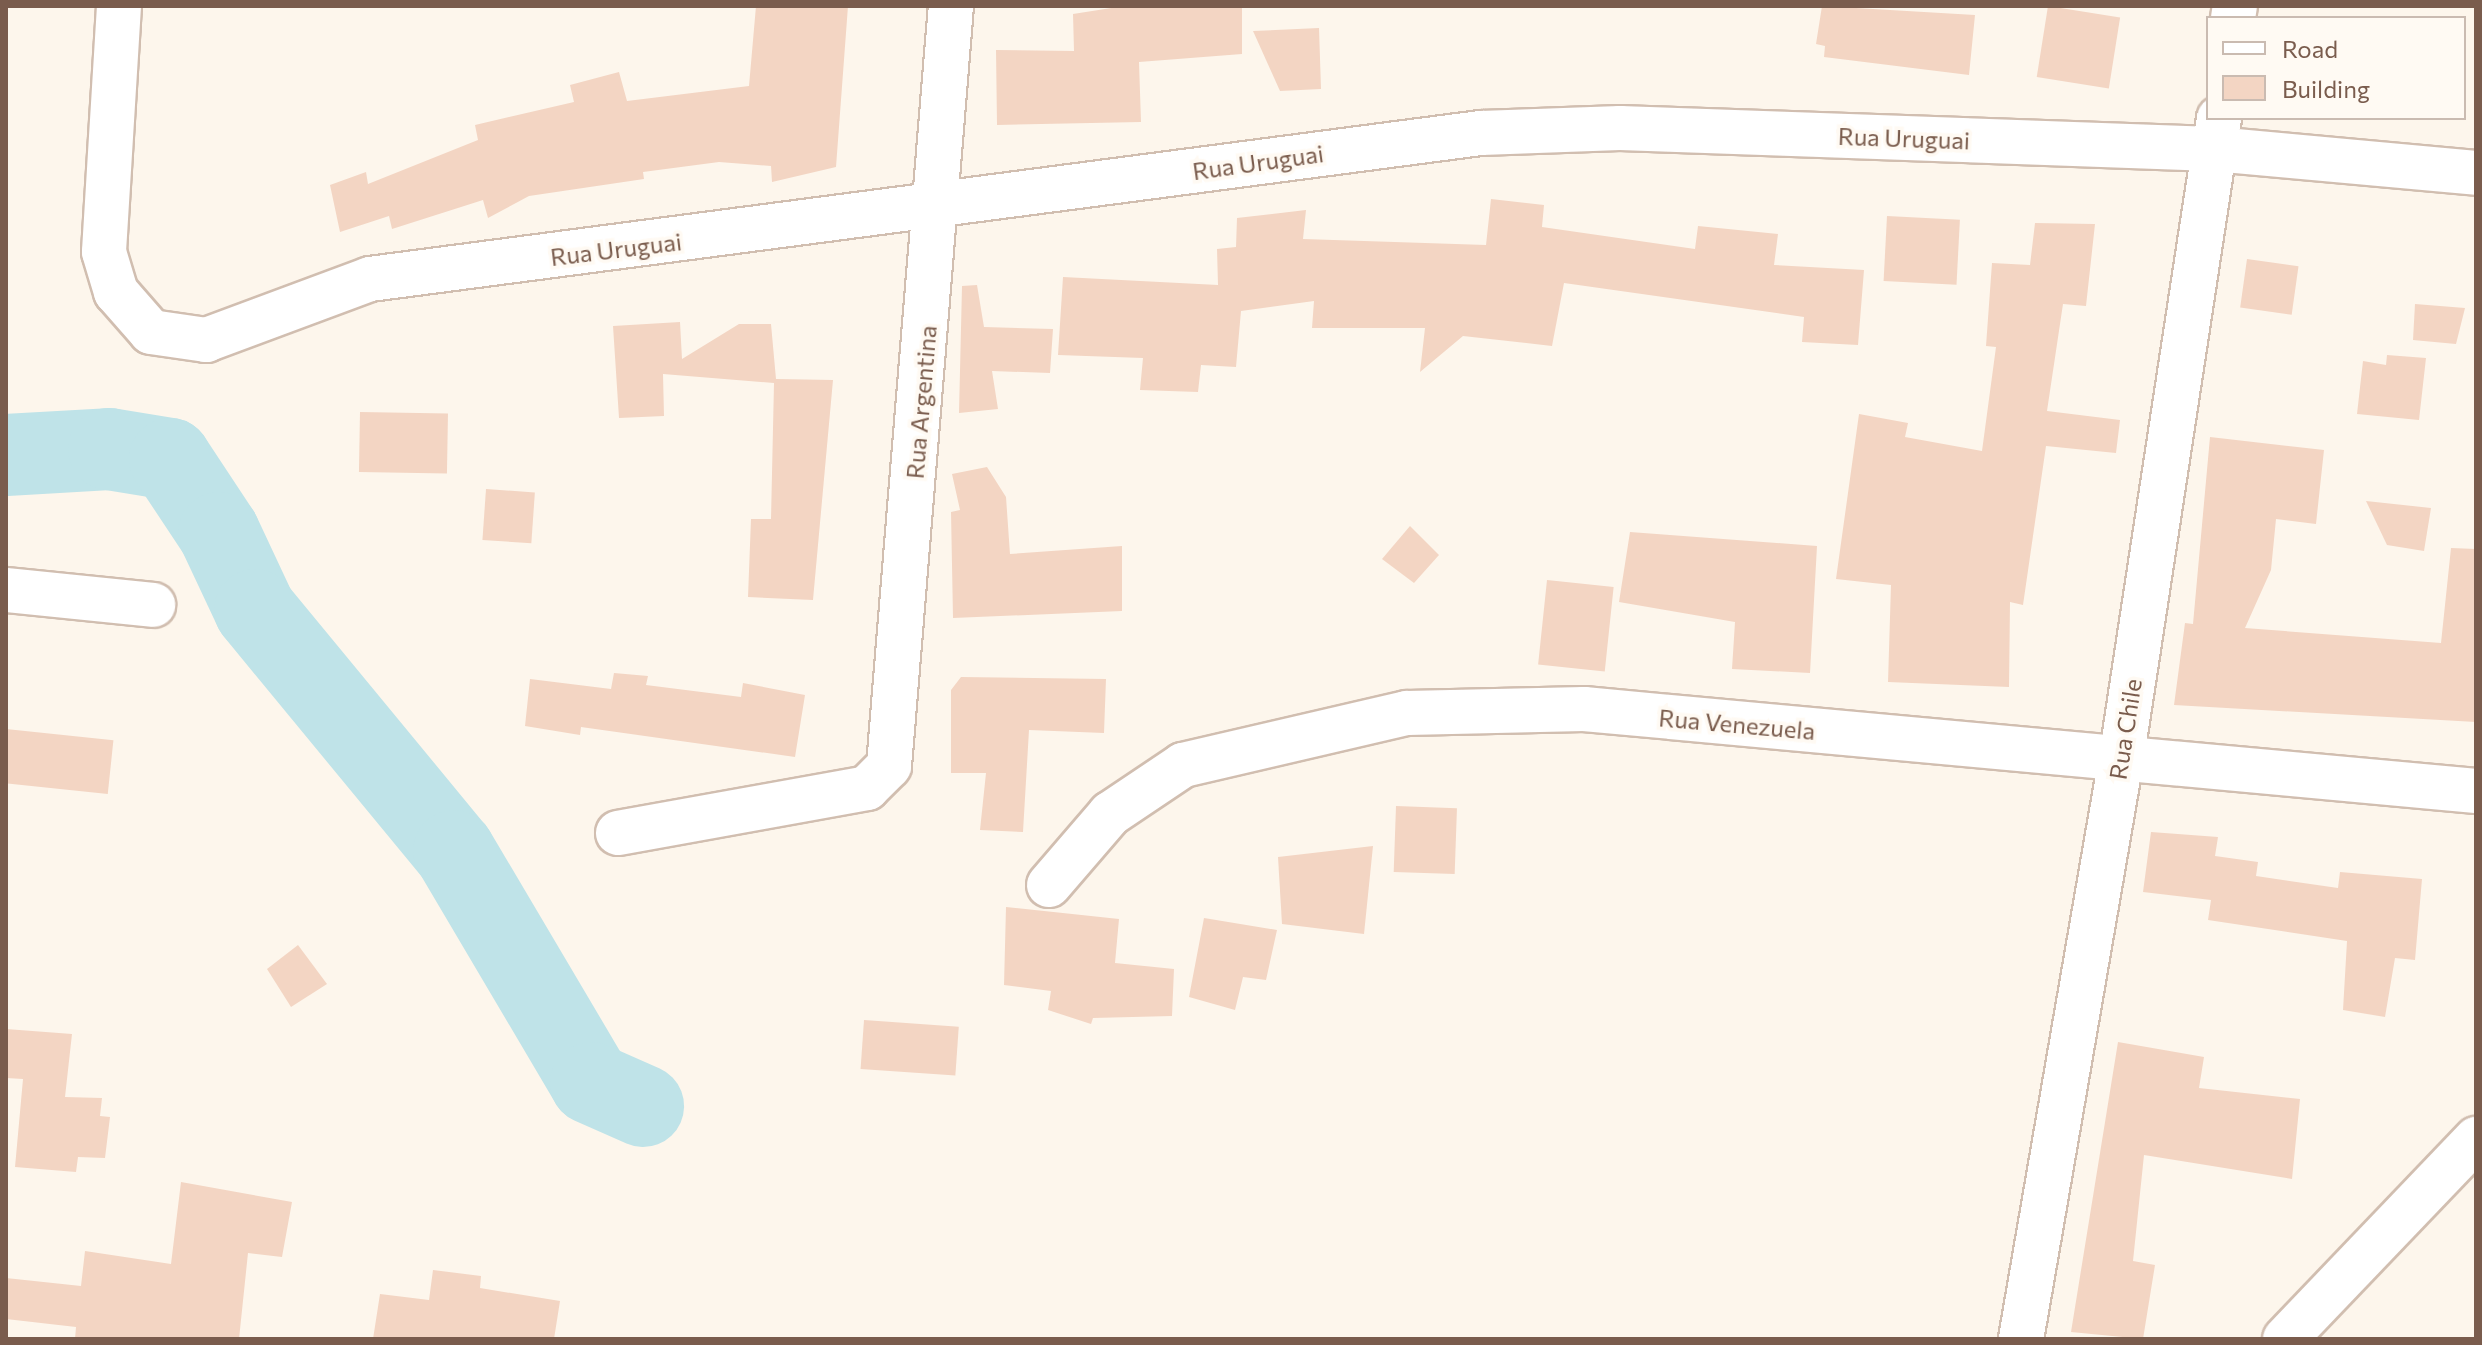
<!DOCTYPE html>
<html>
<head>
<meta charset="utf-8">
<style>
	body { margin:0 }
	#map { position:relative; width:2482px; height:1345px; overflow:hidden; background:#fdf6ec; font-family:Commissioner,sans-serif }
	div>[style] { position:absolute }
	[style*='--x'] { left:calc(var(--x)*1px); top:calc(var(--y)*1px); width:calc(var(--w)*1px); rotate:calc(var(--a)*1deg) }
	.river>* { height:82px; margin:-41px; padding:0 41px; transform-origin:41px; border-radius:41px; background:#bfe3e8 }
	.building>* { inset:0; background:#f3d5c3; transform-origin:0 0 }
	.roads { filter:drop-shadow(2px 0 #d1beb0) drop-shadow(-2px 0 #d1beb0) drop-shadow(0 2px #d1beb0) drop-shadow(0 -2px #d1beb0) }
	.street>* { height:44px; margin:-22px; padding:0 22px; transform-origin:22px; border-radius:22px; background:#fff }
	span { translate:-50% -50%; white-space:nowrap; text-align:center; line-height:1.15; -webkit-text-stroke:7px #fffaf3; paint-order:stroke }
	.street-label { font-size:24px; color:#7a5c4d }
	.frame { position:absolute; inset:0; border:8px solid #7a5c4d; pointer-events:none }
	.legend { position:absolute; left:2206px; top:16px; width:260px; height:104px; box-sizing:border-box; background:#fffaf3; border:2px solid #cabbb1; margin:0; padding:10px 14px; list-style:none; font-size:24px; color:#7a5c4d }
	.legend li { display:flex; align-items:center; gap:16px; height:40px }
	.legend b { width:40px; border:2px solid #cabbb1 }
</style>
</head>
<body>
<div id="map">
	<div class="river">
		<div style="--x:6;--y:455;--w:103;--a:-3.3"></div>
		<div style="--x:109;--y:449;--w:62;--a:9.3"></div>
		<div style="--x:170;--y:459;--w:89;--a:56.5"></div>
		<div style="--x:219;--y:533;--w:85;--a:64.9"></div>
		<div style="--x:255;--y:610;--w:313;--a:50.5"></div>
		<div style="--x:454;--y:851;--w:269;--a:59.4"></div>
		<div style="--x:591;--y:1083;--w:57;--a:23.9"></div>
	</div>
	<div class="building">
		<div style="clip-path:polygon(756px 6px,848px 6px,836px 167px,772px 182px,771px 166px,719px 162px,643px 172px,644px 179px,529px 196px,488px 218px,483px 200px,392px 229px,389px 216px,340px 232px,330px 185px,366px 172px,368px 184px,478px 140px,475px 125px,574px 102px,570px 85px,619px 72px,627px 101px,749px 86px)"></div>
		<div style="clip-path:polygon(1124px 6px,1242px 6px,1242px 54px,1139px 62px,1141px 122px,997px 125px,996px 50px,1074px 51px,1073px 14px)"></div>
		<div style="clip-path:polygon(1822px 6px,1975px 15px,1969px 75px,1824px 57px,1825px 46px,1816px 44px)"></div>
		<div style="left:2048px;top:6px;width:73px;height:72px;rotate:9deg"></div>
		<div style="clip-path:polygon(1319px 28px,1321px 89px,1280px 91px,1253px 31px)"></div>
		<div style="clip-path:polygon(1491px 199px,1544px 205px,1542px 227px,1695px 249px,1698px 226px,1778px 234px,1774px 265px,1864px 270px,1858px 345px,1802px 342px,1804px 317px,1564px 283px,1552px 346px,1463px 336px,1420px 372px,1425px 328px,1312px 328px,1314px 301px,1241px 311px,1236px 367px,1201px 365px,1198px 392px,1140px 390px,1143px 358px,1058px 355px,1063px 277px,1218px 285px,1217px 249px,1236px 247px,1237px 218px,1306px 210px,1303px 239px,1486px 245px)"></div>
		<div style="left:1887px;top:216px;width:73px;height:65px;rotate:3deg"></div>
		<div style="clip-path:polygon(2035px 223px,2095px 224px,2086px 306px,2063px 304px,2047px 411px,2120px 420px,2116px 453px,2046px 446px,2023px 605px,2010px 602px,2009px 687px,1888px 682px,1891px 585px,1836px 579px,1859px 414px,1908px 423px,1905px 437px,1982px 451px,1996px 347px,1986px 346px,1992px 263px,2030px 265px)"></div>
		<div style="left:2247px;top:259px;width:52px;height:49px;rotate:8deg"></div>
		<div style="clip-path:polygon(977px 285px,984px 327px,1053px 329px,1050px 373px,992px 371px,998px 409px,959px 413px,962px 286px)"></div>
		<div style="clip-path:polygon(2415px 304px,2465px 308px,2456px 344px,2413px 340px)"></div>
		<div style="clip-path:polygon(680px 322px,682px 359px,739px 324px,771px 324px,776px 379px,833px 380px,813px 600px,748px 597px,751px 519px,771px 519px,774px 383px,663px 374px,664px 416px,619px 418px,613px 326px)"></div>
		<div style="clip-path:polygon(2387px 355px,2426px 358px,2419px 420px,2357px 414px,2363px 361px,2386px 365px)"></div>
		<div style="left:360px;top:412px;width:88px;height:60px;rotate:1deg"></div>
		<div style="clip-path:polygon(2210px 437px,2324px 450px,2316px 524px,2276px 519px,2271px 570px,2245px 628px,2441px 643px,2451px 548px,2476px 549px,2476px 722px,2174px 705px,2185px 623px,2193px 624px)"></div>
		<div style="clip-path:polygon(987px 467px,1006px 497px,1010px 554px,1122px 546px,1122px 611px,953px 618px,951px 512px,960px 510px,952px 474px)"></div>
		<div style="left:486px;top:489px;width:49px;height:51px;rotate:4deg"></div>
		<div style="clip-path:polygon(2366px 501px,2431px 508px,2424px 551px,2387px 545px)"></div>
		<div style="clip-path:polygon(1410px 526px,1439px 555px,1414px 583px,1382px 559px)"></div>
		<div style="clip-path:polygon(1630px 532px,1817px 546px,1810px 673px,1732px 669px,1735px 622px,1619px 602px)"></div>
		<div style="left:1547px;top:580px;width:67px;height:85px;rotate:6deg"></div>
		<div style="clip-path:polygon(614px 673px,648px 676px,646px 685px,741px 697px,743px 683px,805px 695px,795px 757px,581px 727px,580px 735px,525px 726px,530px 679px,611px 689px)"></div>
		<div style="clip-path:polygon(961px 677px,1106px 679px,1104px 733px,1029px 730px,1023px 832px,980px 830px,986px 773px,951px 773px,951px 690px)"></div>
		<div style="left:6px;top:729px;width:108px;height:54px;rotate:6deg"></div>
		<div style="left:1396px;top:806px;width:61px;height:66px;rotate:2deg"></div>
		<div style="clip-path:polygon(2151px 832px,2218px 837px,2215px 856px,2258px 862px,2256px 876px,2338px 888px,2340px 872px,2422px 879px,2415px 960px,2395px 958px,2385px 1017px,2343px 1010px,2347px 941px,2208px 920px,2211px 900px,2143px 892px)"></div>
		<div style="clip-path:polygon(1373px 846px,1364px 934px,1282px 924px,1278px 857px)"></div>
		<div style="clip-path:polygon(1006px 907px,1119px 919px,1115px 963px,1174px 969px,1172px 1016px,1093px 1018px,1091px 1024px,1048px 1010px,1051px 991px,1004px 985px)"></div>
		<div style="clip-path:polygon(1204px 918px,1277px 930px,1266px 980px,1243px 977px,1235px 1010px,1189px 997px)"></div>
		<div style="clip-path:polygon(298px 945px,327px 984px,291px 1007px,267px 969px)"></div>
		<div style="left:864px;top:1020px;width:95px;height:49px;rotate:4deg"></div>
		<div style="clip-path:polygon(6px 1029px,72px 1034px,65px 1097px,102px 1098px,100px 1116px,110px 1117px,105px 1158px,78px 1157px,76px 1172px,15px 1167px,23px 1079px,6px 1078px)"></div>
		<div style="clip-path:polygon(2118px 1042px,2204px 1057px,2199px 1088px,2300px 1099px,2292px 1179px,2144px 1155px,2133px 1261px,2155px 1265px,2143px 1339px,2071px 1332px)"></div>
		<div style="clip-path:polygon(181px 1182px,292px 1202px,282px 1257px,248px 1253px,239px 1339px,75px 1339px,76px 1327px,6px 1319px,6px 1278px,81px 1286px,85px 1251px,171px 1264px)"></div>
		<div style="clip-path:polygon(433px 1270px,481px 1276px,480px 1288px,560px 1301px,554px 1339px,373px 1339px,380px 1294px,429px 1300px)"></div>
	</div>
	<div class="roads">
		<div class="street">
			<div style="--x:119;--y:6;--w:246;--a:93.5"></div>
			<div style="--x:104;--y:252;--w:42;--a:73.3"></div>
			<div style="--x:116;--y:292;--w:53;--a:48.8"></div>
			<div style="--x:151;--y:332;--w:56;--a:8.3"></div>
			<div style="--x:206;--y:340;--w:175;--a:-20.4"></div>
			<div style="--x:370;--y:279;--w:1121;--a:-7.49"></div>
			<div style="--x:1481;--y:133;--w:139;--a:-2.1"></div>
			<div style="--x:1620;--y:128;--w:594;--a:2.02"></div>
			<div style="--x:2214;--y:149;--w:263;--a:5.2"></div>
			<div style="--x:2233;--y:18;--w:12;--a:-81"></div>
			<div style="--x:6;--y:590;--w:148;--a:5.8"></div>
			<div style="--x:618;--y:833;--w:253;--a:-10.2"></div>
			<div style="--x:867;--y:788;--w:31;--a:-45"></div>
			<div style="--x:889;--y:766;--w:763;--a:-85.34"></div>
			<div style="--x:1049;--y:885;--w:94;--a:-49.3"></div>
			<div style="--x:1110;--y:814;--w:88;--a:-33.9"></div>
			<div style="--x:1183;--y:765;--w:230;--a:-13.1"></div>
			<div style="--x:1407;--y:713;--w:177;--a:-1.3"></div>
			<div style="--x:1584;--y:709;--w:896;--a:5.25"></div>
			<div style="--x:2021;--y:1339;--w:588;--a:-80.2"></div>
			<div style="--x:2121;--y:760;--w:649;--a:-81.32"></div>
			<div style="--x:2285;--y:1339;--w:277;--a:-46.3"></div>
		</div>
	</div>
	<div class="street-label">
		<span style="left:1904px;top:138px;rotate:2deg">Rua Uruguai</span>
		<span style="left:1258px;top:162px;rotate:-8deg">Rua Uruguai</span>
		<span style="left:616px;top:249px;rotate:-7deg">Rua Uruguai</span>
		<span style="left:921px;top:402px;rotate:-85deg">Rua Argentina</span>
		<span style="left:1737px;top:724px;rotate:5deg">Rua Venezuela</span>
		<span style="left:2125px;top:729px;rotate:-81deg">Rua Chile</span>
	</div>
	<div class="frame"></div>
	<ul class="legend">
	<li><b style="height:10px;background:#fff"></b>Road</li>
	<li><b style="height:22px;background:#f3d5c3"></b>Building</li>
	</ul>
</div>
</body>
</html>
